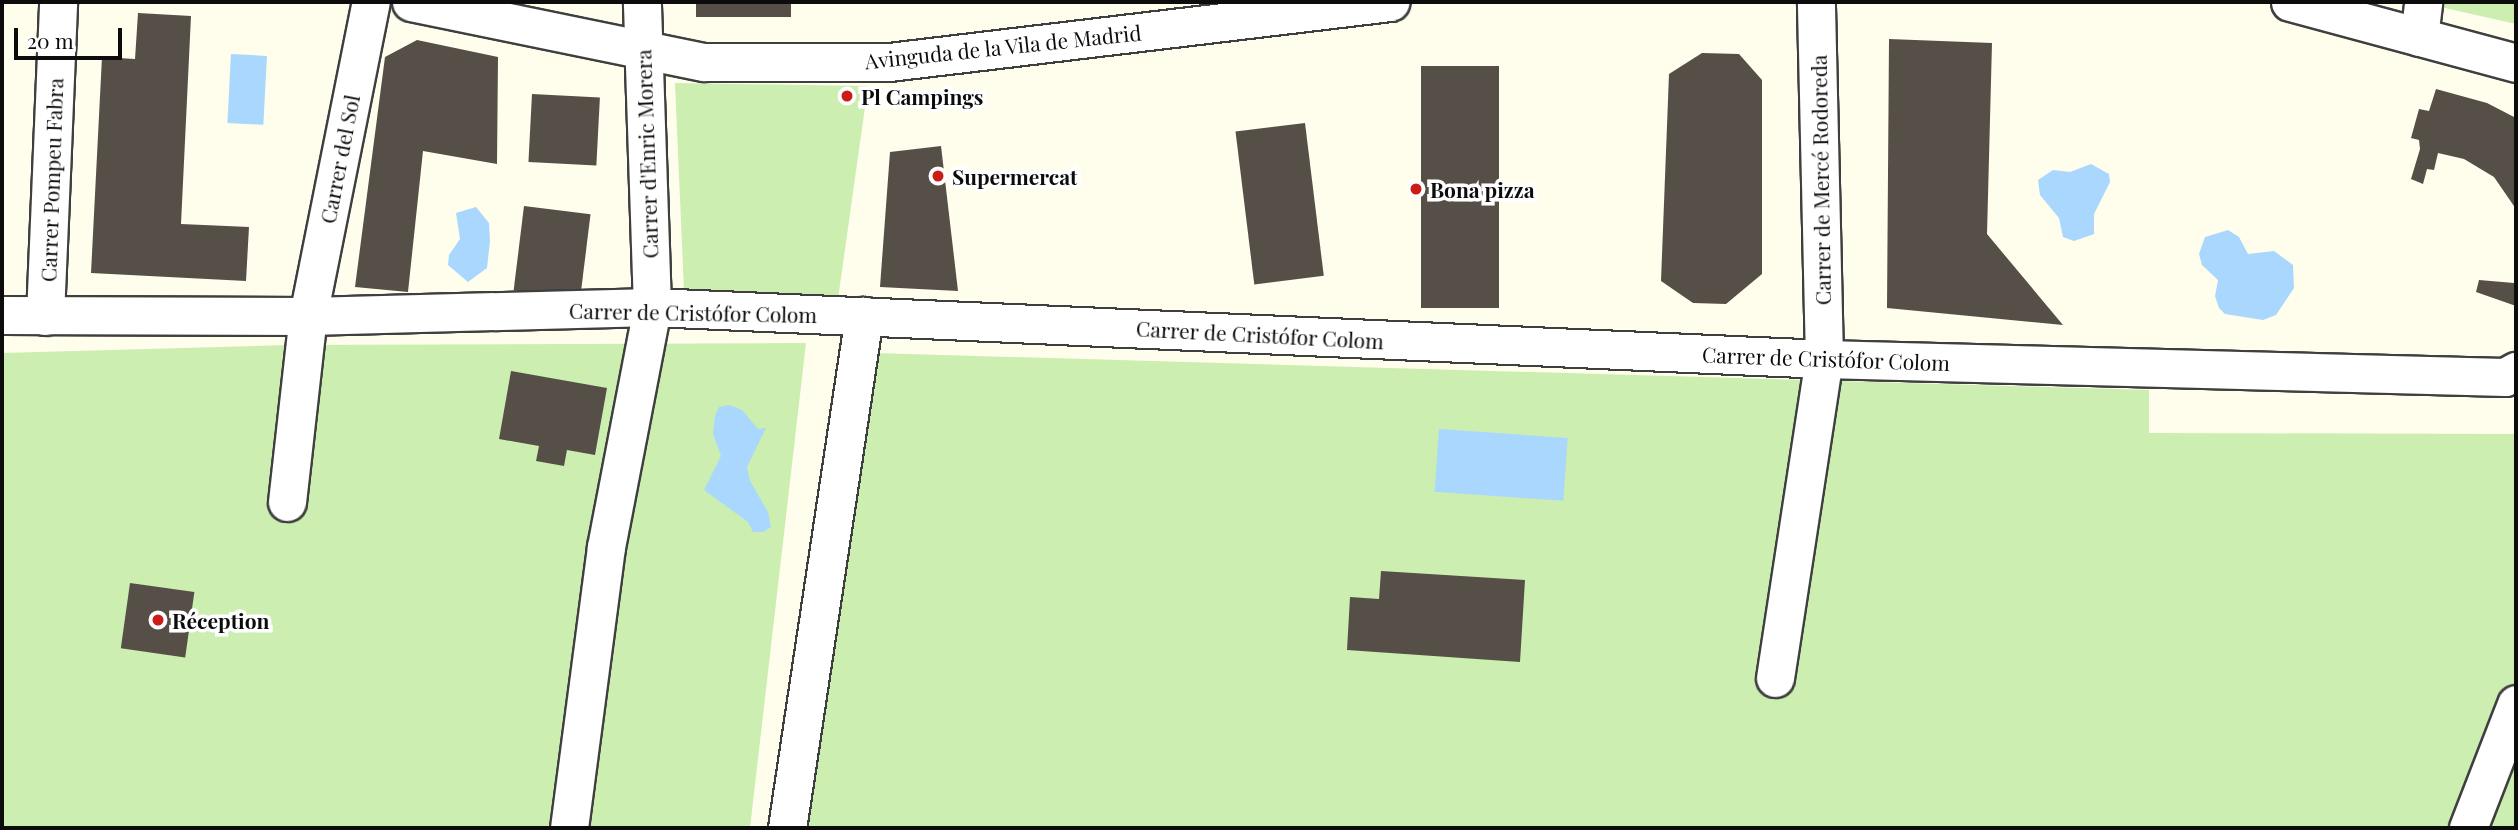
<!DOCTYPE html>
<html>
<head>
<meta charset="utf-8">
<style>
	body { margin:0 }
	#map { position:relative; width:2518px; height:830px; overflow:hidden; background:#fffdec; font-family:"Playfair Display",serif }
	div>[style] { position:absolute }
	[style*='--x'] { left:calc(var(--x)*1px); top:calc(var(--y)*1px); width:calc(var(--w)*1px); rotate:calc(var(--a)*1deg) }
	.green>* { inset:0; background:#cceeb1 }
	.water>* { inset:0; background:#aad7fd; transform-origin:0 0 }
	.building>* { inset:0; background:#564f48; transform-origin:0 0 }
	.roads { filter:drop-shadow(2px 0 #3f3f3f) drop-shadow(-2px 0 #3f3f3f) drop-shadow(0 2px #3f3f3f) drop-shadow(0 -2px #3f3f3f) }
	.minor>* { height:37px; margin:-18.5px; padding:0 18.5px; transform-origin:18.5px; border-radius:18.5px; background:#fff }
	.dots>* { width:19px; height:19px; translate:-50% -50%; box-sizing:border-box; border:4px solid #fff; border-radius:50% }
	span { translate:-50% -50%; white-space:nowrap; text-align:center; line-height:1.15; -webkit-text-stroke:7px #fff; paint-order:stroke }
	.street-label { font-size:21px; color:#0c0c0c }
	.poi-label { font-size:21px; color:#0c0c0c; font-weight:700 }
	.left { translate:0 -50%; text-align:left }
	.frame { position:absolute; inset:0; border:4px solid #0c0c0c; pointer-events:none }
	.scale { position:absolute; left:14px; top:28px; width:108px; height:32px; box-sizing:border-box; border:4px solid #0c0c0c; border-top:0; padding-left:9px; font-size:21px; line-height:24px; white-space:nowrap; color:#0c0c0c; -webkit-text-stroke:5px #fff; paint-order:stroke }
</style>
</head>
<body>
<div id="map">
	<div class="green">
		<div style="clip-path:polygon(2420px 2px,2516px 2px,2516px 24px,2423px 3px)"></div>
		<div style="clip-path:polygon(675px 83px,868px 86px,838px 299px,684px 291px)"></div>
		<div style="clip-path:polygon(806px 343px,750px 828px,2px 828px,2px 353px,290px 345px)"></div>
		<div style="clip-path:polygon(841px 352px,2149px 390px,2149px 433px,2516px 434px,2516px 828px,776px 828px)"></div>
	</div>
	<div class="water">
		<div style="left:231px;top:54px;width:36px;height:69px;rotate:3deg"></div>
		<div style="clip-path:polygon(2091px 164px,2109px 174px,2110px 182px,2094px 214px,2094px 234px,2074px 241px,2063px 237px,2059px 218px,2040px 195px,2038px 180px,2053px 170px,2070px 172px)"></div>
		<div style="clip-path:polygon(476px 207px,489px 223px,490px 241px,487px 268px,468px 282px,448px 265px,449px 255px,460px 239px,456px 213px)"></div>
		<div style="clip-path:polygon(2228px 230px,2239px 237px,2248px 254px,2274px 251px,2293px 265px,2294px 288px,2276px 315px,2263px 320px,2225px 314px,2219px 308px,2215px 296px,2218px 280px,2202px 265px,2199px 254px,2205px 237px)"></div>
		<div style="clip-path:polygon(729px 405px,742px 410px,758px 429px,766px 428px,747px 467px,750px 481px,768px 512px,771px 527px,763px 532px,753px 532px,748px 522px,704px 490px,721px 456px,713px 434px,715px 416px,719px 407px)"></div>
		<div style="left:1439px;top:429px;width:129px;height:63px;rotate:4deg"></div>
	</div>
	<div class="building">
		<div style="left:696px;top:2px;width:95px;height:15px"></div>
		<div style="clip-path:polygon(138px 13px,191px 16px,181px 224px,249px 227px,246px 281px,91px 273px,102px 57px,135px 59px)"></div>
		<div style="clip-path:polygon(1889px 39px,1992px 43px,1987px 234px,2063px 325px,1887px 308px)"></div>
		<div style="clip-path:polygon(417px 40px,498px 57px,497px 164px,423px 151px,408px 292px,355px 287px,385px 57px)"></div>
		<div style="clip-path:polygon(1702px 53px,1739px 54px,1762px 80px,1762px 274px,1726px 304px,1693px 303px,1661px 281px,1669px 74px)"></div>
		<div style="left:1421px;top:66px;width:78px;height:242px"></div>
		<div style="clip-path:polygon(2436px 89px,2487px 103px,2516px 118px,2516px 209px,2494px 177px,2464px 159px,2438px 153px,2434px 170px,2427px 169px,2423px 184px,2411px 179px,2420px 149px,2419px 140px,2411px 138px,2419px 109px,2429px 111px)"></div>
		<div style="left:532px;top:94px;width:68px;height:68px;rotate:3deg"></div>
		<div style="left:1305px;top:123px;width:154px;height:70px;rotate:83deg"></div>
		<div style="clip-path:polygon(941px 146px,958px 291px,880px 287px,890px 152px)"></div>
		<div style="left:524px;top:206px;width:67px;height:85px;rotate:7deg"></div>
		<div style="clip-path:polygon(2515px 277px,2516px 306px,2476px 292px,2479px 280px,2514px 283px)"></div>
		<div style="clip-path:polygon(511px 371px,607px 388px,595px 455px,567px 450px,564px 466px,536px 461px,539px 446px,499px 439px)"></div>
		<div style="clip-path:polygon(1381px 571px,1525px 580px,1520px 662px,1347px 650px,1350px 597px,1379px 599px)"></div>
		<div style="left:130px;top:583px;width:65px;height:66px;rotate:8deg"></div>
	</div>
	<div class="roads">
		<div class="minor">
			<div style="--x:411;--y:2;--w:299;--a:11.6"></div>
			<div style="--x:704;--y:62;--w:185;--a:0"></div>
			<div style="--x:889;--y:62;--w:505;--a:-6.83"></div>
			<div style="--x:2290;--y:2;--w:234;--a:15.1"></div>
			<div style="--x:2419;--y:37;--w:35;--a:-83"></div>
			<div style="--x:2;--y:315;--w:306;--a:0.2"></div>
			<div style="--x:308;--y:316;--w:344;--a:-1.5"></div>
			<div style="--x:652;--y:307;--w:1173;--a:2.54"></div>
			<div style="--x:1824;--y:359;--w:681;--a:1.51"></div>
			<div style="--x:2505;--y:377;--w:13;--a:-29"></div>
			<div style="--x:45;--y:316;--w:314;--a:-87.6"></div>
			<div style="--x:287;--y:502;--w:187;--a:-83.6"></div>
			<div style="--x:308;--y:316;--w:320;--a:-78.7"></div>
			<div style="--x:1775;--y:678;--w:323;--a:-81.3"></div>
			<div style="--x:1824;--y:359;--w:357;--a:-91.3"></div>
			<div style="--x:569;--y:828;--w:283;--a:-82.5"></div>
			<div style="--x:606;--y:547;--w:244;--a:-79.1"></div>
			<div style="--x:652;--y:307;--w:305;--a:-91.9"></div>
			<div style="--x:787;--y:828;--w:518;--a:-81.45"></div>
			<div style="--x:2468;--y:828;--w:133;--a:-68.8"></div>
		</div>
	</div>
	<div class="dots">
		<div style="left:847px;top:96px;background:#cb1c16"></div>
		<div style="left:938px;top:176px;background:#cb1c16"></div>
		<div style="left:1416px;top:189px;background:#cb1c16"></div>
		<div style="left:158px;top:620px;background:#cb1c16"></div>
	</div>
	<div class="street-label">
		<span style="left:1003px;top:46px;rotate:-6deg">Avinguda de la Vila de Madrid</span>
		<span style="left:646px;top:154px;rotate:-92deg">Carrer d'Enric Morera</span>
		<span style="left:339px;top:159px;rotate:-79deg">Carrer del Sol</span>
		<span style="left:51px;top:180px;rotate:-88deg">Carrer Pompeu Fabra</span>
		<span style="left:1820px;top:180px;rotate:-91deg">Carrer de Mercé Rodoreda</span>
		<span style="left:693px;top:312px;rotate:1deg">Carrer de Cristófor Colom</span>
		<span style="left:1260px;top:334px;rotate:3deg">Carrer de Cristófor Colom</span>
		<span style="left:1826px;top:358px;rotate:2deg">Carrer de Cristófor Colom</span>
	</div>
	<div class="poi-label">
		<span class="left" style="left:861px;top:96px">Pl Campings</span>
		<span class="left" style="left:952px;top:176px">Supermercat</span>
		<span class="left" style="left:1430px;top:189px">Bona pizza</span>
		<span class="left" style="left:172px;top:620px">Réception</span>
	</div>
	<div class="frame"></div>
	<div class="scale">20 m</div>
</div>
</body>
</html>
